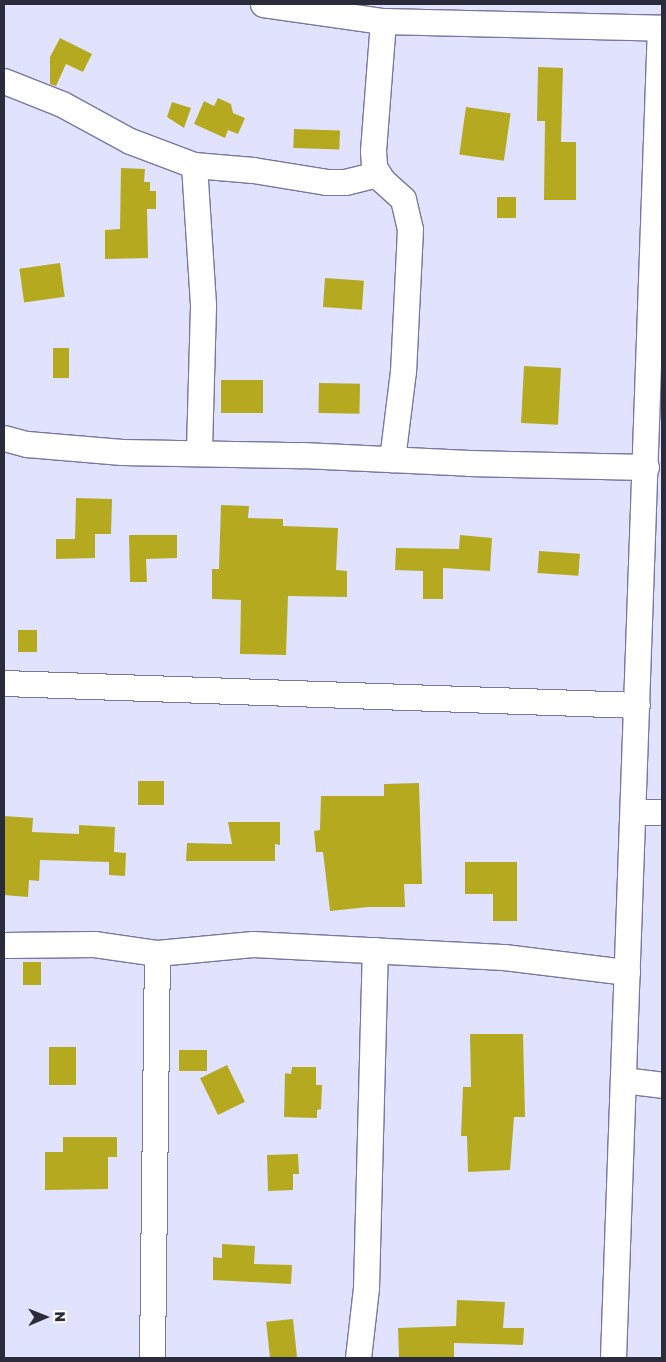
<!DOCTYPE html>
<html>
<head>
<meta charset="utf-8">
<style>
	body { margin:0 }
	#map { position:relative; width:666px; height:1362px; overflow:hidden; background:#e1e2fe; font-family:"Golos Text",sans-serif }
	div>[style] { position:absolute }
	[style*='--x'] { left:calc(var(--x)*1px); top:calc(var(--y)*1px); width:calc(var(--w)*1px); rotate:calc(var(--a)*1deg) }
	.building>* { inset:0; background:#b5a920; transform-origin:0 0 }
	.roads { filter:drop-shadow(1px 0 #77779f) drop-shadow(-1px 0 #77779f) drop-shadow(0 1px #77779f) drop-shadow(0 -1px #77779f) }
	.minor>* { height:25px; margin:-12.5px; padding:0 12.5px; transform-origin:12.5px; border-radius:12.5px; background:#fff }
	span { translate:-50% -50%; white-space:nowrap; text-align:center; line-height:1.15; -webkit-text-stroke:4.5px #fff; paint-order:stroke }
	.frame { position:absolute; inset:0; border:5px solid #2a2b3b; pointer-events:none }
	.north { position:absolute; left:20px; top:1292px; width:50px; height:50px; -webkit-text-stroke:4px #fff; paint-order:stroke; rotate:89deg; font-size:14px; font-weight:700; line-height:20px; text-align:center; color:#2a2b3b }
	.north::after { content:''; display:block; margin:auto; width:18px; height:22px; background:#2a2b3b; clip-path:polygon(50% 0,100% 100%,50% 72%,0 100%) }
</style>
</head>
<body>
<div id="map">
	<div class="building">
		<div style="clip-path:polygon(60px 38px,92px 54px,83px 72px,66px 64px,56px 86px,50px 84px,50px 57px)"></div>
		<div style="clip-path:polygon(538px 67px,563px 68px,561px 142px,576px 142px,576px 200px,544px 200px,545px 121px,537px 121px)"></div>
		<div style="clip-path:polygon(218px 98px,231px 104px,233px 113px,245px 118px,238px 134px,228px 130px,225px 138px,194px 124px,204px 101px,214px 106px)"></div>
		<div style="clip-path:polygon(172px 102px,191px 108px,184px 128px,167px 117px)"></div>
		<div style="left:466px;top:107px;width:45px;height:48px;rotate:8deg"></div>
		<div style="left:294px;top:129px;width:46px;height:19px;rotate:2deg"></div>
		<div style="clip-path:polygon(121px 168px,145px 169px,144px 182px,150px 182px,150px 191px,156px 191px,156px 209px,147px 209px,148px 258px,105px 259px,105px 230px,120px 229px)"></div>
		<div style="left:497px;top:197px;width:19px;height:21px"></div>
		<div style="left:60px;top:263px;width:34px;height:41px;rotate:82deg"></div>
		<div style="left:325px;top:278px;width:39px;height:29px;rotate:4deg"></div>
		<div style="left:53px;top:348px;width:16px;height:30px"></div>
		<div style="left:524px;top:366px;width:37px;height:57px;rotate:3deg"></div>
		<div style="left:263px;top:380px;width:33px;height:42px;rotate:90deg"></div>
		<div style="left:319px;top:383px;width:41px;height:30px;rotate:1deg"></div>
		<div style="clip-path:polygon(76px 498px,112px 499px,111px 534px,95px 534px,95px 558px,56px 559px,56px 539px,75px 539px)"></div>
		<div style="clip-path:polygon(221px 505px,249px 506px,248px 518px,283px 519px,283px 526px,338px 528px,336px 570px,347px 571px,347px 597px,288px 596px,286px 655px,240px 654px,241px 600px,212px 599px,212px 569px,219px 569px)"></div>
		<div style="clip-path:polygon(129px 535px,177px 535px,177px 558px,146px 559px,147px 582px,130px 582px)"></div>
		<div style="clip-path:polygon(460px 535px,492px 538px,490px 571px,443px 568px,443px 599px,423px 599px,423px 571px,395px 570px,396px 548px,459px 549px)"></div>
		<div style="left:539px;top:551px;width:41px;height:22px;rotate:4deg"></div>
		<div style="left:37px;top:630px;width:22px;height:19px;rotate:90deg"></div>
		<div style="left:138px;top:781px;width:26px;height:24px"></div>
		<div style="clip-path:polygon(419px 783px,422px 884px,404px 884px,405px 907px,368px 907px,330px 911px,323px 852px,316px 852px,314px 831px,320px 830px,321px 796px,384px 796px,384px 784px)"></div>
		<div style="clip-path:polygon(4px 816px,33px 818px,32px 832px,79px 834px,79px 825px,115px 827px,114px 852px,126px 853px,125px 876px,109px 875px,109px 862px,40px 860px,39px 881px,29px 880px,28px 897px,4px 895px)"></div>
		<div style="clip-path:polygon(228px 822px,280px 822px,280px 845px,275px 844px,275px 861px,186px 861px,187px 843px,232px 844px)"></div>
		<div style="clip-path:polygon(465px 862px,517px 862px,517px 921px,493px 921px,493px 894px,465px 894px)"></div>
		<div style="left:23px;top:962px;width:18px;height:23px"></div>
		<div style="clip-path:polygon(470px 1034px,523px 1034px,525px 1117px,514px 1117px,510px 1170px,468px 1172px,467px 1136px,461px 1136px,463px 1087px,471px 1087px)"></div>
		<div style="left:49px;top:1047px;width:27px;height:38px"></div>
		<div style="left:179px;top:1050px;width:28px;height:21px"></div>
		<div style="left:227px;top:1065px;width:41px;height:30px;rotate:64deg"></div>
		<div style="clip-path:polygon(292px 1067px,316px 1067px,316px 1085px,322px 1085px,321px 1109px,317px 1110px,317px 1118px,284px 1117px,285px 1073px,291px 1074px)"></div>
		<div style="clip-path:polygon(63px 1137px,117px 1137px,117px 1157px,108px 1157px,108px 1189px,45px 1190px,45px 1152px,63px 1152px)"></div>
		<div style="clip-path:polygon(298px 1154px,299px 1174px,293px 1174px,293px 1190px,268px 1191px,267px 1155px)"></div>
		<div style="clip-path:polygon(222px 1244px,255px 1246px,254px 1264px,292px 1265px,291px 1284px,213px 1280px,213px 1257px,222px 1258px)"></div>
		<div style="clip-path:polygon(457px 1300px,505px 1302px,503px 1328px,524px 1328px,523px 1345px,454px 1343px,454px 1358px,399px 1358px,398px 1328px,456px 1326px)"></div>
		<div style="left:293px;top:1319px;width:38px;height:27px;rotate:84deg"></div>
	</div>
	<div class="roads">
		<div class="minor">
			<div style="--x:263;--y:4;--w:121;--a:8.1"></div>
			<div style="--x:383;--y:21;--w:279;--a:1.4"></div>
			<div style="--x:383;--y:21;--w:130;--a:94.4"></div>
			<div style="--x:373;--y:151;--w:16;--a:86"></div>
			<div style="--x:374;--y:167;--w:15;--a:58"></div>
			<div style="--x:382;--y:180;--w:28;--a:42"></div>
			<div style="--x:403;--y:199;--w:31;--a:77"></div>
			<div style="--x:410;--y:229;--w:142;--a:92.8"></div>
			<div style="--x:403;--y:371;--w:89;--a:97.1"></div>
			<div style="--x:4;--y:81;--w:62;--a:21.6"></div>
			<div style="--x:62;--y:104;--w:77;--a:28.6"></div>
			<div style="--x:130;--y:141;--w:68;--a:20.6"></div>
			<div style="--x:194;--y:165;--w:59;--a:4.8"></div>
			<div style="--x:253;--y:170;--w:74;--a:9.3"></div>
			<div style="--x:326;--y:182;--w:19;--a:0"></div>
			<div style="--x:345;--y:182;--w:33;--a:-14"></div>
			<div style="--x:194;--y:165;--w:141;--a:86.3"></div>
			<div style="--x:203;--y:306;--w:146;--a:91.6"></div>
			<div style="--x:4;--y:438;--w:24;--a:15"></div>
			<div style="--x:27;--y:444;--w:95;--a:4.8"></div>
			<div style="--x:122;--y:452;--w:180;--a:1"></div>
			<div style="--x:302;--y:455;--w:167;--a:2.7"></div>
			<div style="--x:469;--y:463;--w:177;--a:1.3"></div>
			<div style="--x:4;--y:683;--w:633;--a:1.99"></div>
			<div style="--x:634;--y:812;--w:28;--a:0"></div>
			<div style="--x:4;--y:945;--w:90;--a:-0.6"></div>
			<div style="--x:94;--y:944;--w:64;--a:8.1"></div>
			<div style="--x:157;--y:953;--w:96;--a:-5.4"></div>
			<div style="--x:253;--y:944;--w:251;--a:3"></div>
			<div style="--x:504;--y:957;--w:124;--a:7"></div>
			<div style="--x:623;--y:1080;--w:39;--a:7"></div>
			<div style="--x:152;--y:1358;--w:405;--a:-89.3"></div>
			<div style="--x:358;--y:1358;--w:70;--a:-83.5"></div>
			<div style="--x:366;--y:1288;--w:338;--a:-88.5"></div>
			<div style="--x:613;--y:1358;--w:1331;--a:-87.98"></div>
		</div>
	</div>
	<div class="frame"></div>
	<div class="north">N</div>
</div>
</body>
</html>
